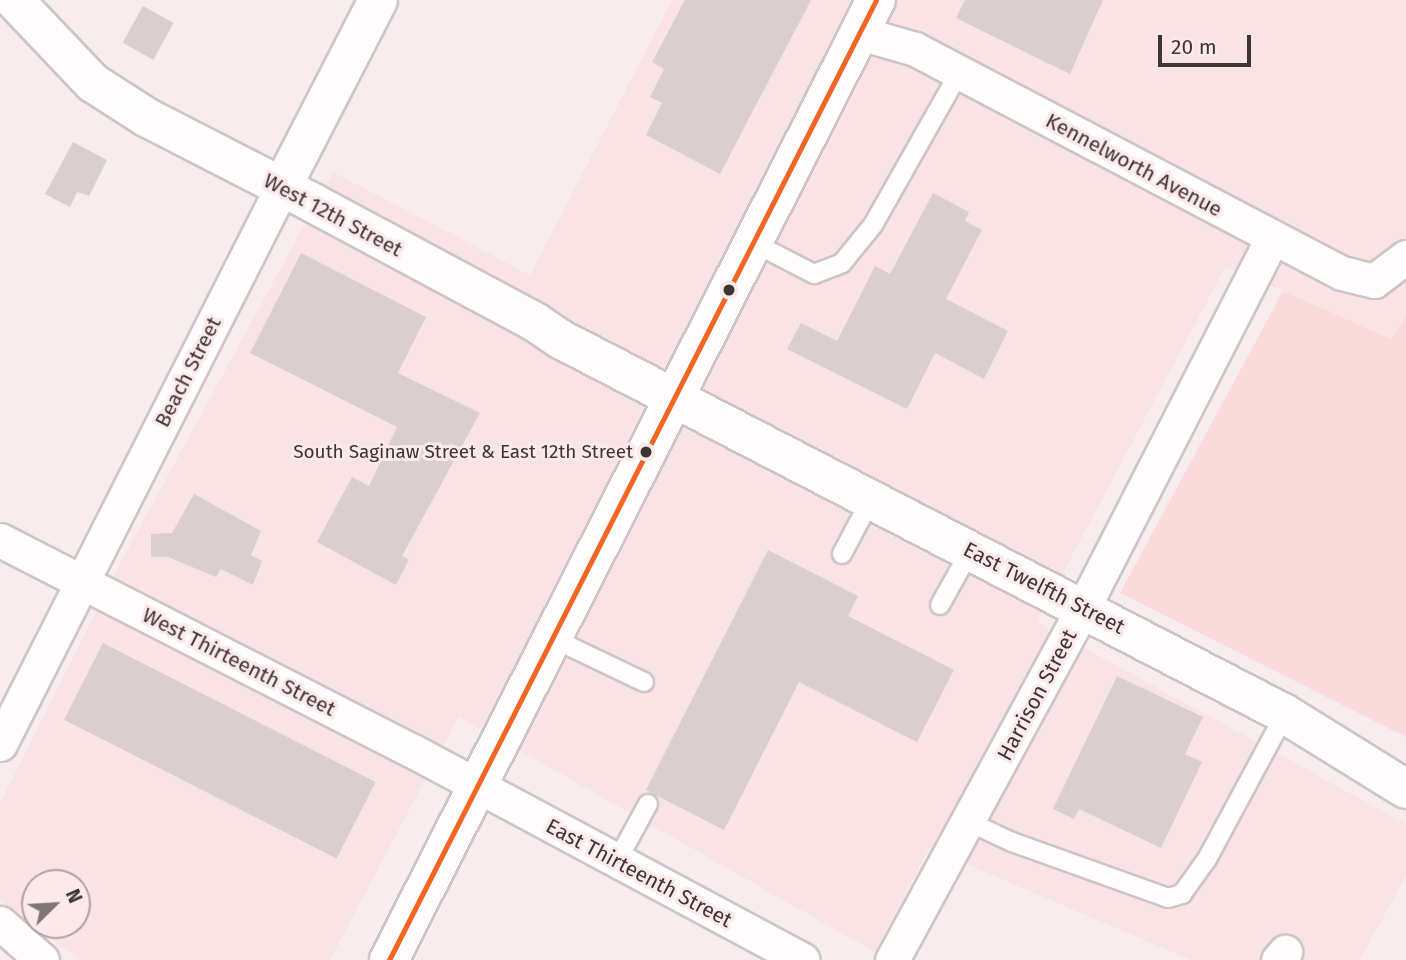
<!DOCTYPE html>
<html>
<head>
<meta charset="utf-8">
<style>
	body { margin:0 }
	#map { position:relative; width:1406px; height:960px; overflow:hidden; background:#f8edee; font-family:"Fira Sans",sans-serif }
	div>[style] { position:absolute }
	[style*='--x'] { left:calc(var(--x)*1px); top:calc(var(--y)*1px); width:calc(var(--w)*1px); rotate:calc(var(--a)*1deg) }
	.built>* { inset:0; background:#fae3e5 }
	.green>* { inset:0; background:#fbdadc }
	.building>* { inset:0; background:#d9cfd0; transform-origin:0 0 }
	.roads { filter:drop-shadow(2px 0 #cec4c5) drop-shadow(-2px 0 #cec4c5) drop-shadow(0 2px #cec4c5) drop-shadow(0 -2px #cec4c5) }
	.service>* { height:18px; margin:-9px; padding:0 9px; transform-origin:9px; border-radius:9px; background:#fefcfc }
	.minor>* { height:33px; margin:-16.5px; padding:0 16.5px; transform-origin:16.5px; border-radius:16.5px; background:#fefcfc }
	.tertiary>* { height:38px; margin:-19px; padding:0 19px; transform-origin:19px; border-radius:19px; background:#fefcfc }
	.secondary>* { height:38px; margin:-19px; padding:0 19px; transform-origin:19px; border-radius:19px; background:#fefcfc }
	.bus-1>* { height:5px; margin:-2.5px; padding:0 2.5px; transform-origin:2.5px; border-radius:2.5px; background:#f26522 }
	.dots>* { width:19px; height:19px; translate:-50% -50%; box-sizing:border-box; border:4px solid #fce9ea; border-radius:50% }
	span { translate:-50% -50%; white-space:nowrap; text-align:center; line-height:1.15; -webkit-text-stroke:6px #fce9ea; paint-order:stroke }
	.bus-label { font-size:19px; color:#3d3435 }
	.right { translate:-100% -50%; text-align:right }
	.street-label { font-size:21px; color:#3d3435 }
	.north { position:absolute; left:21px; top:869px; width:70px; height:70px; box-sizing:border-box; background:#fce9ea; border:2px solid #b0a1a2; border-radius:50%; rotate:66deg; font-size:19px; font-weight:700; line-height:28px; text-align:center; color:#3d3435 }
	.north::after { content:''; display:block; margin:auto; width:24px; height:32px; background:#7e7576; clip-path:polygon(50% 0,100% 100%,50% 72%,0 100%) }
	.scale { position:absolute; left:1158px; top:35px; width:93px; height:32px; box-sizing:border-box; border:4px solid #3d3435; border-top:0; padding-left:9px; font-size:21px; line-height:24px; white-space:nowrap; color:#3d3435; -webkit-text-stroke:5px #fce9ea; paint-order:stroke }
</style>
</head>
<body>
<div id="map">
	<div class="built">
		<div style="clip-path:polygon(evenodd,672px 0,1406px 0,1406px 314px,1393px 339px,1226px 266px,1037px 622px,1406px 824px,1406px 876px,1360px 960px,1191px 960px,929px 848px,875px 952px,459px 716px,330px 960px,80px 960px,0 901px,0 803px,123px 558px,333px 172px,530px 275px,672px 0,35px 883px,77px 883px,77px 925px,35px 925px,35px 883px)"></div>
	</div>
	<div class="green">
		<div style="clip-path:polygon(1283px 291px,1392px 339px,1406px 315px,1406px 737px,1120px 593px)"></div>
	</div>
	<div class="building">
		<div style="clip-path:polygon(685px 0,811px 0,720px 174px,646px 135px,662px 103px,650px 97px,664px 69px,652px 62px)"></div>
		<div style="clip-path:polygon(965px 0,1103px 0,1070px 74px,956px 18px)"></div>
		<div style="left:143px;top:6px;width:35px;height:42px;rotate:29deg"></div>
		<div style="clip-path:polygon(73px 142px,107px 160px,89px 196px,77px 192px,70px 207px,45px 194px)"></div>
		<div style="clip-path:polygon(933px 193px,969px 212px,965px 221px,982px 230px,946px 299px,1008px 331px,984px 379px,935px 353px,907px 409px,787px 349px,801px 323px,837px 341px,875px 266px,890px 274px)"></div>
		<div style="clip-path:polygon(301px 253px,426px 317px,398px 373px,480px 413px,402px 556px,409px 560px,396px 585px,317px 542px,352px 477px,369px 486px,397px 427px,250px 353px)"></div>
		<div style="clip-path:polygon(194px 494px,261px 531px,251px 555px,262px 561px,253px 585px,221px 569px,216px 577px,168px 557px,151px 557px,151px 534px,172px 533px)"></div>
		<div style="clip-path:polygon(768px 550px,858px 596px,848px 616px,954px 670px,917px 742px,799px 682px,724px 830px,646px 790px)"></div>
		<div style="left:103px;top:643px;width:306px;height:86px;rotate:27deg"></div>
		<div style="clip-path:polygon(1117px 676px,1203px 717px,1185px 754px,1202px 762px,1161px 848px,1079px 809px,1074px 819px,1053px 809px)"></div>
	</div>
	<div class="roads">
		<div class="service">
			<div style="--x:754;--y:243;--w:68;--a:27.3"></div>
			<div style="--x:814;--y:274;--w:30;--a:-21"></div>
			<div style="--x:842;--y:263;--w:49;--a:-50.8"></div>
			<div style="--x:873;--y:225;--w:175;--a:-60.5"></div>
			<div style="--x:842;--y:554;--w:62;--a:-62.2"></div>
			<div style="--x:940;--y:605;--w:62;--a:-60.9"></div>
			<div style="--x:552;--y:638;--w:102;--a:25.6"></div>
			<div style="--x:969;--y:822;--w:47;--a:24.9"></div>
			<div style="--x:1012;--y:842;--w:166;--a:19.7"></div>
			<div style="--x:1168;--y:898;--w:15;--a:-16"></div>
			<div style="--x:1182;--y:894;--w:43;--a:-54.5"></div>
			<div style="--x:1207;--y:859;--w:165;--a:-61.7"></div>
			<div style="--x:617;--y:861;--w:65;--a:-61.5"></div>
		</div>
		<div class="minor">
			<div style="--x:859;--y:33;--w:58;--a:15.9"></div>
			<div style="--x:915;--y:49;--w:482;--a:27.7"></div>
			<div style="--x:1342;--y:273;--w:33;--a:14"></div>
			<div style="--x:1374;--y:281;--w:40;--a:-37"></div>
			<div style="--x:0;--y:540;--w:464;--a:27.1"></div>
			<div style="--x:413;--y:751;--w:442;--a:28.2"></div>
			<div style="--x:0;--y:744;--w:624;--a:-63.15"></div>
			<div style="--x:0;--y:923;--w:56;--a:41.4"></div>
			<div style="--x:892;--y:960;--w:400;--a:-61.5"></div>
			<div style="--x:1083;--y:608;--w:415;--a:-62.9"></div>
			<div style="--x:1278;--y:960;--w:11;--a:-49"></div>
		</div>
		<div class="tertiary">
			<div style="--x:14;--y:0;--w:115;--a:46.4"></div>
			<div style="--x:93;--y:83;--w:63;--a:32.7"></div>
			<div style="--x:146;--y:117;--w:188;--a:27.2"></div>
			<div style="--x:313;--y:203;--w:252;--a:28.2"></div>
			<div style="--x:535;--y:322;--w:32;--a:34"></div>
			<div style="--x:562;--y:340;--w:814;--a:27.35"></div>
			<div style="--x:1285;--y:714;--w:142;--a:31.8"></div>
			<div style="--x:282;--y:187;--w:210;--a:-62.8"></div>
		</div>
		<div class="secondary">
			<div style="--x:389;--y:960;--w:1076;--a:-63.1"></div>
		</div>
	</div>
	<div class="bus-1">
		<div style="--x:389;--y:960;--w:1076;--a:-63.1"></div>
	</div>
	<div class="dots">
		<div style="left:729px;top:290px;background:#3d3435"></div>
		<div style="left:646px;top:452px;background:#3d3435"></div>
	</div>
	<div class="bus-label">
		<span class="right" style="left:633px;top:452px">South Saginaw Street &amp; East 12th Street</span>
	</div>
	<div class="street-label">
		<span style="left:1134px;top:165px;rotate:28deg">Kennelworth Avenue</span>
		<span style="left:333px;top:215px;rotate:28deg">West 12th Street</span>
		<span style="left:188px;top:372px;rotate:-63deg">Beach Street</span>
		<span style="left:1044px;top:588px;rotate:27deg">East Twelfth Street</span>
		<span style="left:239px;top:662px;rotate:27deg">West Thirteenth Street</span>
		<span style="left:1037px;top:695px;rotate:-62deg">Harrison Street</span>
		<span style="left:639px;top:873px;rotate:28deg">East Thirteenth Street</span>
	</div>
	<div class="north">N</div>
	<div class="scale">20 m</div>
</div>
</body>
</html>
